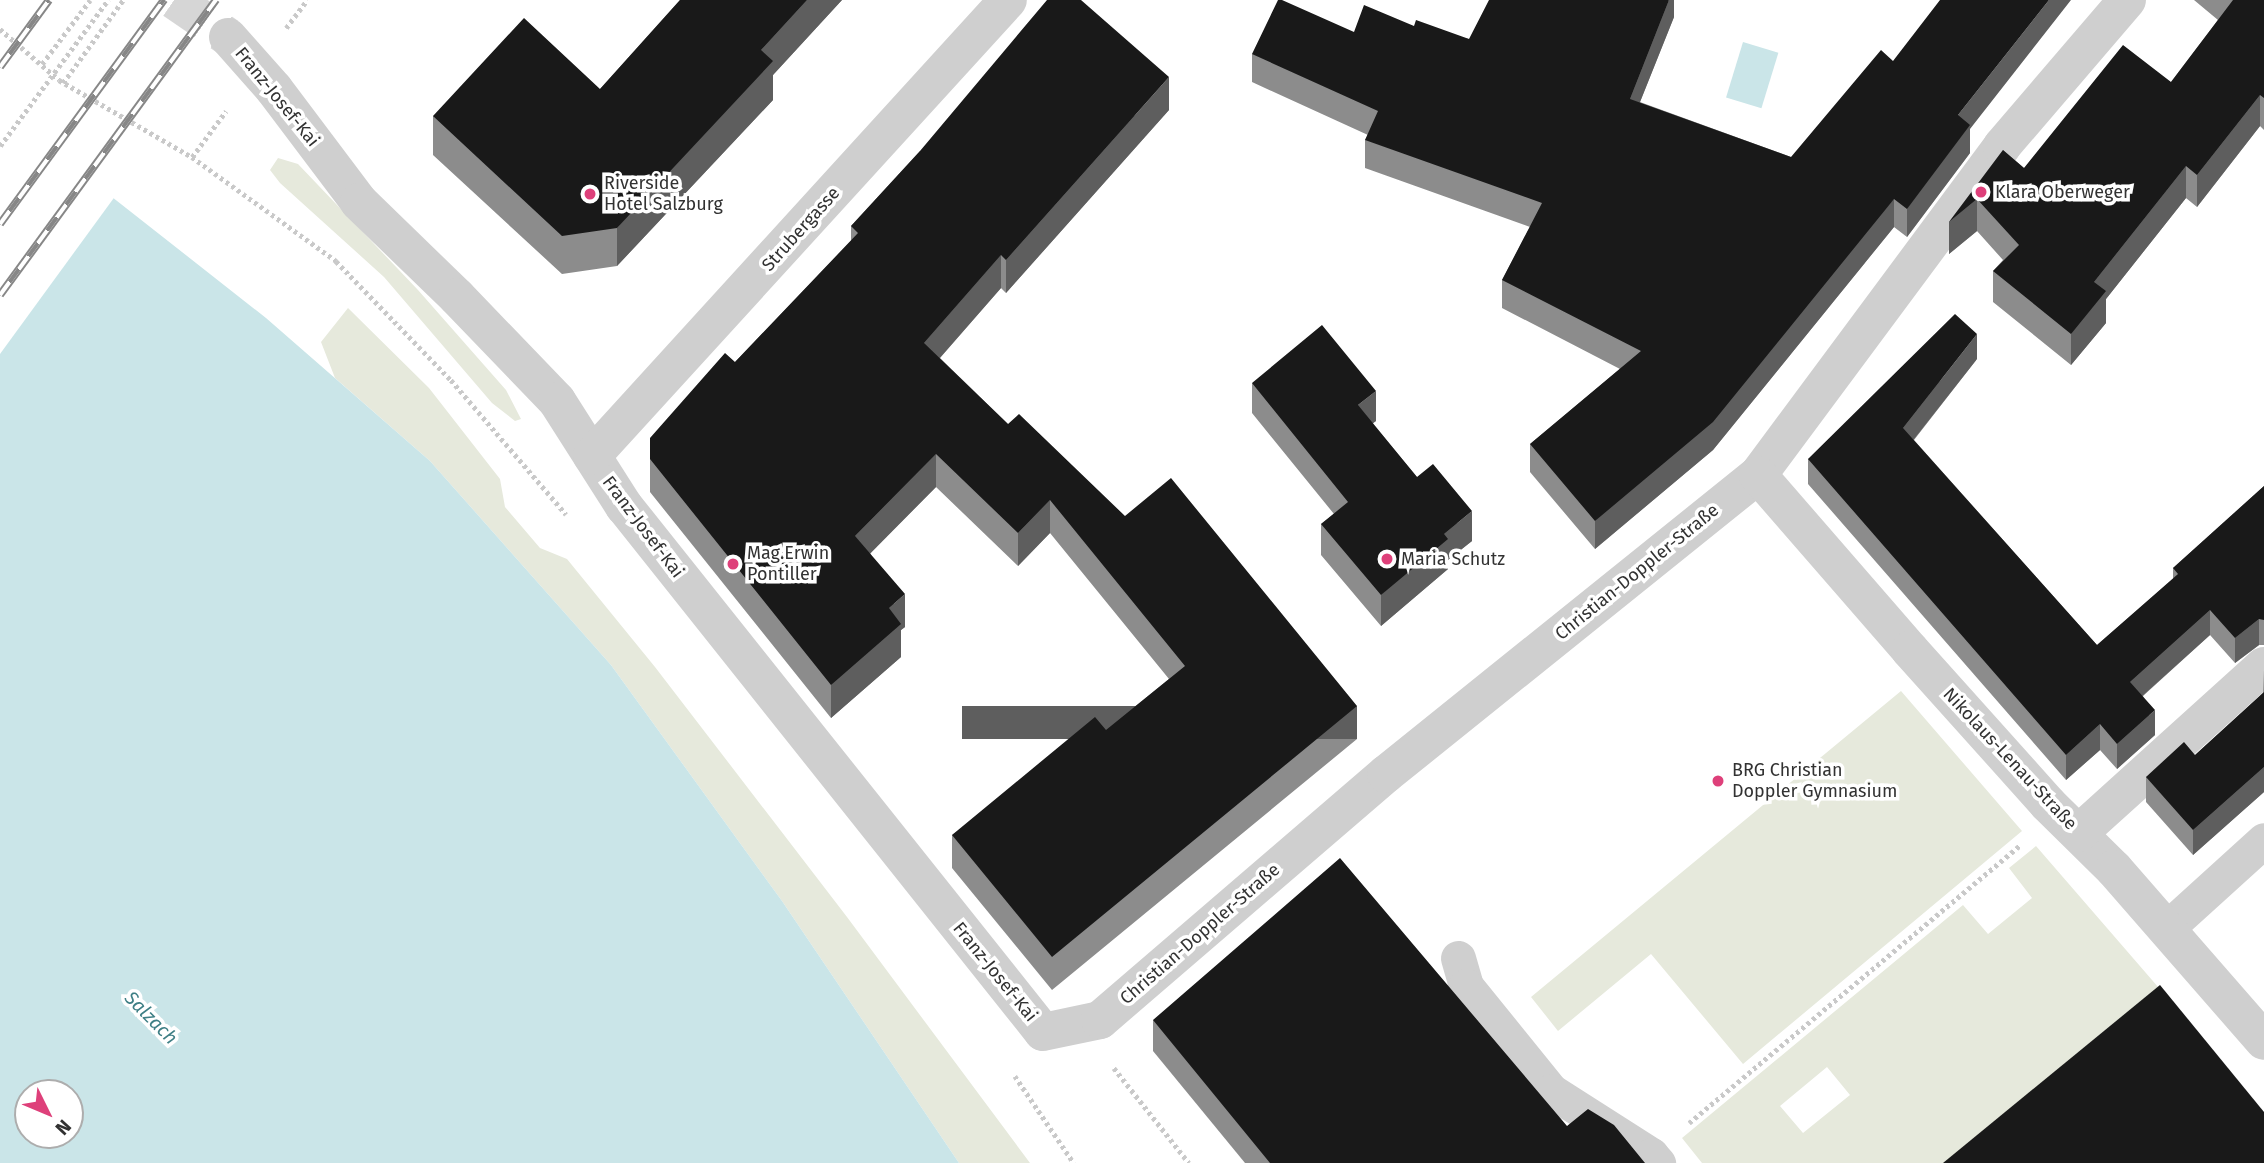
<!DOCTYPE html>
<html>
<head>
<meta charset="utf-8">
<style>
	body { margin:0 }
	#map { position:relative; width:2264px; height:1163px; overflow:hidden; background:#fff; font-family:"Fira Sans",sans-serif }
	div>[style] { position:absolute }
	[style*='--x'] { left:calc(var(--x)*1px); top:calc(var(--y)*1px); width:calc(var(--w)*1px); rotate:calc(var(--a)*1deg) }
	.green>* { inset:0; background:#e6e9dc }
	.water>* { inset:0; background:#cae5e8; transform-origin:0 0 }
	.pier>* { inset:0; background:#fff }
	.street-tunnel>* { height:38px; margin-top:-19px; transform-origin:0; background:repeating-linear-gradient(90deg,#d6d6d6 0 38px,transparent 0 57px) }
	.path>* { height:4.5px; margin-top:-2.25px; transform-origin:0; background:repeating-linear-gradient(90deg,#c9c9c9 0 3.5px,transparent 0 7px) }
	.lane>* { height:35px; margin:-17.5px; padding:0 17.5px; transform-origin:17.5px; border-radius:17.5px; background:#cfcfcf }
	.street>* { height:38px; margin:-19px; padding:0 19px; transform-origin:19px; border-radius:19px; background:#cfcfcf }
	.rail>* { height:8px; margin-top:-4px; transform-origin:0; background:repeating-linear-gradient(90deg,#fff 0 16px,#878787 0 32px); box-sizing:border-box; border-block:2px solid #878787 }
	.wall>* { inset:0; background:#8c8c8c }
	.shaded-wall>* { inset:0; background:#5e5e5e; transform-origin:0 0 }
	.building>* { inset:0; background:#191919 }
	.dots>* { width:19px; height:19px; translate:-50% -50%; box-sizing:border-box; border:4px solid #fff; border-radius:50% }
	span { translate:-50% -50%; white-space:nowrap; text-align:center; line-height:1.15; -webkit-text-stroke:7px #fff; paint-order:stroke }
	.street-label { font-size:18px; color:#323232 }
	.poi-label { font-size:18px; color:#323232 }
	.left { translate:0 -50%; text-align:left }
	.water-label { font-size:19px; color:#3e7f85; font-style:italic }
	.north { position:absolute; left:14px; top:1079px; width:70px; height:70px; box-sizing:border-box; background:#fff; border:2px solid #adadad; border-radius:50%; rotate:133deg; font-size:19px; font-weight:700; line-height:28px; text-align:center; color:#323232 }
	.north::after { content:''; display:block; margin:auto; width:24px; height:32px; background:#de407a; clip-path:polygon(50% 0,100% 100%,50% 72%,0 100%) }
</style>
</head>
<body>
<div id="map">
	<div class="green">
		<div style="clip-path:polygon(278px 158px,298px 164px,418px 290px,506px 390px,521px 419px,515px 421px,492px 403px,384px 277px,280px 183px,270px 170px)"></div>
		<div style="clip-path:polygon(348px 308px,429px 388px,500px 479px,505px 507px,540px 548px,567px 559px,655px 667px,847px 917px,1030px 1163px,959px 1163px,782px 901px,611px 665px,430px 461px,335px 378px,321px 342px)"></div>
		<div style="clip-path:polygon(1901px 691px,2022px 831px,1743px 1064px,1651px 954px,1558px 1031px,1531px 997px)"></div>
		<div style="clip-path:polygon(evenodd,2036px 846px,2165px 995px,1961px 1163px,1702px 1163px,1682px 1138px,1963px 905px,1988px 934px,2032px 898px,2009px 868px,2036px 846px,1827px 1067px,1850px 1095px,1803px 1133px,1780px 1106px,1827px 1067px)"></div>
	</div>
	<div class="water">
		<div style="left:1743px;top:42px;width:37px;height:58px;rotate:17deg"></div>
		<div style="clip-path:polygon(evenodd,0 109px,266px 318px,430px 461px,611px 665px,782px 901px,959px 1163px,0 1163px,0 109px,28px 1093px,70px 1093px,70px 1135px,28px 1135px,28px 1093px)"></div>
	</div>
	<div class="pier">
		<div style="clip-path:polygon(0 106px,116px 195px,0 354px)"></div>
	</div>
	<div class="street-tunnel">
		<div style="--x:174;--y:0;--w:65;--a:34.4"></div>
	</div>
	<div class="path">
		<div style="--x:286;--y:28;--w:35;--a:-53"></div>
		<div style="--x:0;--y:29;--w:78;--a:40.8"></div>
		<div style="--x:59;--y:80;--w:154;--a:30.1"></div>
		<div style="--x:192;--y:157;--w:178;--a:35.8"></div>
		<div style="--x:336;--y:261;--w:165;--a:46"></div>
		<div style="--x:451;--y:380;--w:177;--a:49.4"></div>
		<div style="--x:42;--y:64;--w:80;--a:-53.1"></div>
		<div style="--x:63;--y:83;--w:102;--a:-54.1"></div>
		<div style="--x:0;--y:146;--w:182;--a:-53.5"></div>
		<div style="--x:192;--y:157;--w:57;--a:-53.5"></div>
		<div style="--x:1114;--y:1068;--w:121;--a:51.7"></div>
		<div style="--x:1015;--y:1076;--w:105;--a:55.9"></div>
		<div style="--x:1689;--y:1123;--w:432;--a:-40"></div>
	</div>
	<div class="lane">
		<div style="--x:2166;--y:929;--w:132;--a:-42.2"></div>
		<div style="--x:1458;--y:958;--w:29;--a:74"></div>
		<div style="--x:1466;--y:986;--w:135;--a:51"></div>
		<div style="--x:1551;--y:1091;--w:119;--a:32.6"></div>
		<div style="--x:1651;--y:1155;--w:11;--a:49"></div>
	</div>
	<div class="street">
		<div style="--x:228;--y:37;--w:69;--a:48.5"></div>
		<div style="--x:274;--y:89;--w:141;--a:53"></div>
		<div style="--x:359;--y:202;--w:136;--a:44.1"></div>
		<div style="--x:457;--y:297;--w:144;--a:46.1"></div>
		<div style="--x:557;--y:401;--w:125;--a:57.5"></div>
		<div style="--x:624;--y:506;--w:672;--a:51.46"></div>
		<div style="--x:1043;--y:1032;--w:58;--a:-11.9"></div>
		<div style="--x:1100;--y:1020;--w:377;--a:-40.7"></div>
		<div style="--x:1386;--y:774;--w:477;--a:-38.8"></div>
		<div style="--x:1758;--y:475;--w:410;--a:-53.4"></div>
		<div style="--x:2002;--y:146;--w:192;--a:-49.4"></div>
		<div style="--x:592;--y:456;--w:617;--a:-47.63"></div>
		<div style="--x:1758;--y:475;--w:232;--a:49"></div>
		<div style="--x:1910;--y:650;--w:207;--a:48.1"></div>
		<div style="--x:2048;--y:804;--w:93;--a:44.6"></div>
		<div style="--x:2114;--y:869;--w:228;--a:48.9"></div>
		<div style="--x:2079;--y:833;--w:249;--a:-42.1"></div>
	</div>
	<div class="rail">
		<div style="--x:0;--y:67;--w:83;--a:-53.8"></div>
		<div style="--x:0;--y:224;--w:278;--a:-53.8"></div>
		<div style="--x:0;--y:295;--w:366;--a:-53.8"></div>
	</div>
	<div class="wall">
		<div style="clip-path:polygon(680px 0,842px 0,773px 75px,773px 100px,617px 266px,562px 274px,433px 155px,433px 116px,600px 89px)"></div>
		<div style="clip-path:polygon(1674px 0,1674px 17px,1640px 102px,1791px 157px,1970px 129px,1970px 153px,1907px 237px,1894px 227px,1713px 450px,1595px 549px,1530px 472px,1530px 444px,1620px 369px,1502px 308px,1502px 280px,1530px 227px,1365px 168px,1365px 140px,1368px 135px,1252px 82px,1252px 54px,1354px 32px,1414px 26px,1469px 39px)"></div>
		<div style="clip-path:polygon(2194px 0,2264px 0,2264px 130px,2260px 126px,2197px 207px,2186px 198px,2106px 299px,2106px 323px,2071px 365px,1993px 302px,1993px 271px,2003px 260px,1977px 231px,1949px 254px,1949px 222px,2003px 150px,2024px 168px,2171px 82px,2218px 20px)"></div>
		<div style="clip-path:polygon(1169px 110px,1006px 293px,1001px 288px,940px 358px,1008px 424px,1357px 739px,1052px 990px,952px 868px,952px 835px,1106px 730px,1169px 679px,1050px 533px,1018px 566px,936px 487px,870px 553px,905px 627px,901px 630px,901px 657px,831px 718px,650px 492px,650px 459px,735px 362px,851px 241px,851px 226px,920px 151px)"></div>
		<div style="clip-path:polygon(1977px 359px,1914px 440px,2097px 645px,2173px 579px,2173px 568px,2264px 486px,2264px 645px,2259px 645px,2235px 663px,2210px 635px,2143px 696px,2155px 735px,2117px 769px,2100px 750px,2066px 780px,1808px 484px,1808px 459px)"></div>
		<div style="clip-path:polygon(1252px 383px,1376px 421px,1372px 423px,1417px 477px,1472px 541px,1448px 560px,1448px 569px,1381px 626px,1321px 555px,1321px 524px,1334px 514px,1252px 413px)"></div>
		<div style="clip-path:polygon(2264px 670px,2264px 792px,2193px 855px,2146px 802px,2146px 777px,2195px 755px,2263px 693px)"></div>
		<div style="clip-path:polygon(1153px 1020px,1645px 1163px,1245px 1163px,1153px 1051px)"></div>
	</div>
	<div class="shaded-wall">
		<div style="clip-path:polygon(807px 0,842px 0,773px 75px,773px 100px,617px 266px,617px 228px,761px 50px)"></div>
		<div style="clip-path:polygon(1669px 0,1674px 0,1674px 17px,1630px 127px,1630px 99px)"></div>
		<div style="clip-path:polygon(2049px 0,2071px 0,1970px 129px,1970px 153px,1907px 237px,1907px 209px,1958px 115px)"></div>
		<div style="clip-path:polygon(1169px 77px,1169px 110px,1006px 293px,1006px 260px)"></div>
		<div style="clip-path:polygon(2260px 95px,2260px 126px,2197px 207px,2197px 175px)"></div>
		<div style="clip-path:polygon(2186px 166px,2186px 198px,2106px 299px,2106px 323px,2071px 365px,2071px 334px,2094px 282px)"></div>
		<div style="clip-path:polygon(1894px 199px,1894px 227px,1713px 450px,1595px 549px,1595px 521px)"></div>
		<div style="clip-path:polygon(1977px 199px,1977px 231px,1949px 254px,1949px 222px)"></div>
		<div style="clip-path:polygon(1001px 255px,1001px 288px,924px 376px,924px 343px)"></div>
		<div style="clip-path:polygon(1977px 334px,1977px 359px,1903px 453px,1903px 428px)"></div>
		<div style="clip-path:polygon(1376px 391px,1376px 421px,1358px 435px,1358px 405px)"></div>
		<div style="clip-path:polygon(936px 454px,936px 487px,855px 569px,855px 536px)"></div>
		<div style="clip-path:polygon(1050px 500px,1050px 533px,1018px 566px,1018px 533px)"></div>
		<div style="clip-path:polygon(1472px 511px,1472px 541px,1448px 560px,1448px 569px,1381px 626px,1381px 595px,1444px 534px)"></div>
		<div style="clip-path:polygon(905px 594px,905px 627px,901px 630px,901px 657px,831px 718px,831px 685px,889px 608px)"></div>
		<div style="clip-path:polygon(2210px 610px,2210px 635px,2130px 707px,2130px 682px)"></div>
		<div style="clip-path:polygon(2259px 619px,2259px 645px,2235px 663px,2235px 638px)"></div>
		<div style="left:1357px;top:706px;width:33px;height:395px;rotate:90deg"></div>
		<div style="clip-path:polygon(2155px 710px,2155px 735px,2117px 769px,2117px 744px)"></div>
		<div style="clip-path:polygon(2100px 724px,2100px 750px,2066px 780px,2066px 755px)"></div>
		<div style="clip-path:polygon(2264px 767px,2264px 792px,2193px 855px,2193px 830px)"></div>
	</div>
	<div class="building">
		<div style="clip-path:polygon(680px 0,807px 0,761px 50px,773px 61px,617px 228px,562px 236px,433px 116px,524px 18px,600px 89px)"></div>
		<div style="clip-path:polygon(1047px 0,1081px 0,1169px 77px,1006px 260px,1001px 255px,924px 343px,1008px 424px,1019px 414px,1125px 516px,1171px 478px,1357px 706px,1052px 957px,952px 835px,1095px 717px,1106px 730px,1185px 666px,1050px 500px,1018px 533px,936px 454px,855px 536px,905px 594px,889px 608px,901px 624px,831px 685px,650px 459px,650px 438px,725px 353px,735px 362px,858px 233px,851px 226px,920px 151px)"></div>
		<div style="clip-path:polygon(1278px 0,1282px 0,1354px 32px,1364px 5px,1414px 26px,1416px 20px,1469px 39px,1489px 0,1669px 0,1630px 99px,1791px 157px,1881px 50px,1893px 61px,1940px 0,2049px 0,1958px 115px,1970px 125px,1907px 209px,1894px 199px,1713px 422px,1595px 521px,1530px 444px,1641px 351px,1502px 280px,1542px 203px,1365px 140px,1378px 111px,1252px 54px)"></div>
		<div style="clip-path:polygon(2233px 0,2264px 0,2264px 98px,2260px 95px,2197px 175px,2186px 166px,2094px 282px,2106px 291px,2071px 334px,1993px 271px,2019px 245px,1977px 199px,1949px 222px,2003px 150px,2024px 168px,2123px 45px,2171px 82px)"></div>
		<div style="clip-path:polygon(1955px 314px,1977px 334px,1903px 428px,2097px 645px,2178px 574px,2173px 568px,2264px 486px,2264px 620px,2259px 619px,2235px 638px,2210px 610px,2130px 682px,2155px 710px,2117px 744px,2100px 724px,2066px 755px,1808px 459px)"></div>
		<div style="clip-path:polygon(1322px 325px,1376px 391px,1358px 405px,1417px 477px,1433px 464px,1472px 511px,1444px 534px,1448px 539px,1381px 595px,1321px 524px,1348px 502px,1252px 383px)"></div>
		<div style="clip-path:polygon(2264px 692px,2264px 767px,2193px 830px,2146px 777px,2184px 742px,2195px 755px)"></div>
		<div style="clip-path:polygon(1340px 858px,1567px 1126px,1588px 1109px,1614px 1125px,1645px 1163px,1270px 1163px,1153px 1020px)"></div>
		<div style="clip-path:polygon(2160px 985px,2264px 1112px,2264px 1163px,1943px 1163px)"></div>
	</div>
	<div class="dots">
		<div style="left:1981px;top:192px;background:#de407a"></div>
		<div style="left:590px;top:194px;background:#de407a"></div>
		<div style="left:1387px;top:559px;background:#de407a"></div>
		<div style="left:733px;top:564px;background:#de407a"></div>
		<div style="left:1718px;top:781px;background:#de407a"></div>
	</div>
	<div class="street-label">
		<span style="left:277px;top:97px;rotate:51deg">Franz-Josef-Kai</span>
		<span style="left:801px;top:229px;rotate:-48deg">Strubergasse</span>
		<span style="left:643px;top:527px;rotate:53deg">Franz-Josef-Kai</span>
		<span style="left:1637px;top:572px;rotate:-39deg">Christian-Doppler-Straße</span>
		<span style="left:2010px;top:759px;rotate:47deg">Nikolaus-Lenau-Straße</span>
		<span style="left:1200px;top:934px;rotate:-41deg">Christian-Doppler-Straße</span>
		<span style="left:995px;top:972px;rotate:51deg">Franz-Josef-Kai</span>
	</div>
	<div class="poi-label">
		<span class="left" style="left:604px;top:194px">Riverside<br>Hotel Salzburg</span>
		<span class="left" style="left:1995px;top:192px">Klara Oberweger</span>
		<span class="left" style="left:747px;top:564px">Mag.Erwin<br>Pontiller</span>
		<span class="left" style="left:1401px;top:559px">Maria Schutz</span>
		<span class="left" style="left:1732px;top:781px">BRG Christian<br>Doppler Gymnasium</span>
	</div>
	<div class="water-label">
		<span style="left:151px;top:1018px;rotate:45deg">Salzach</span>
	</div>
	<div class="north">N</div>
</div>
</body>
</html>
